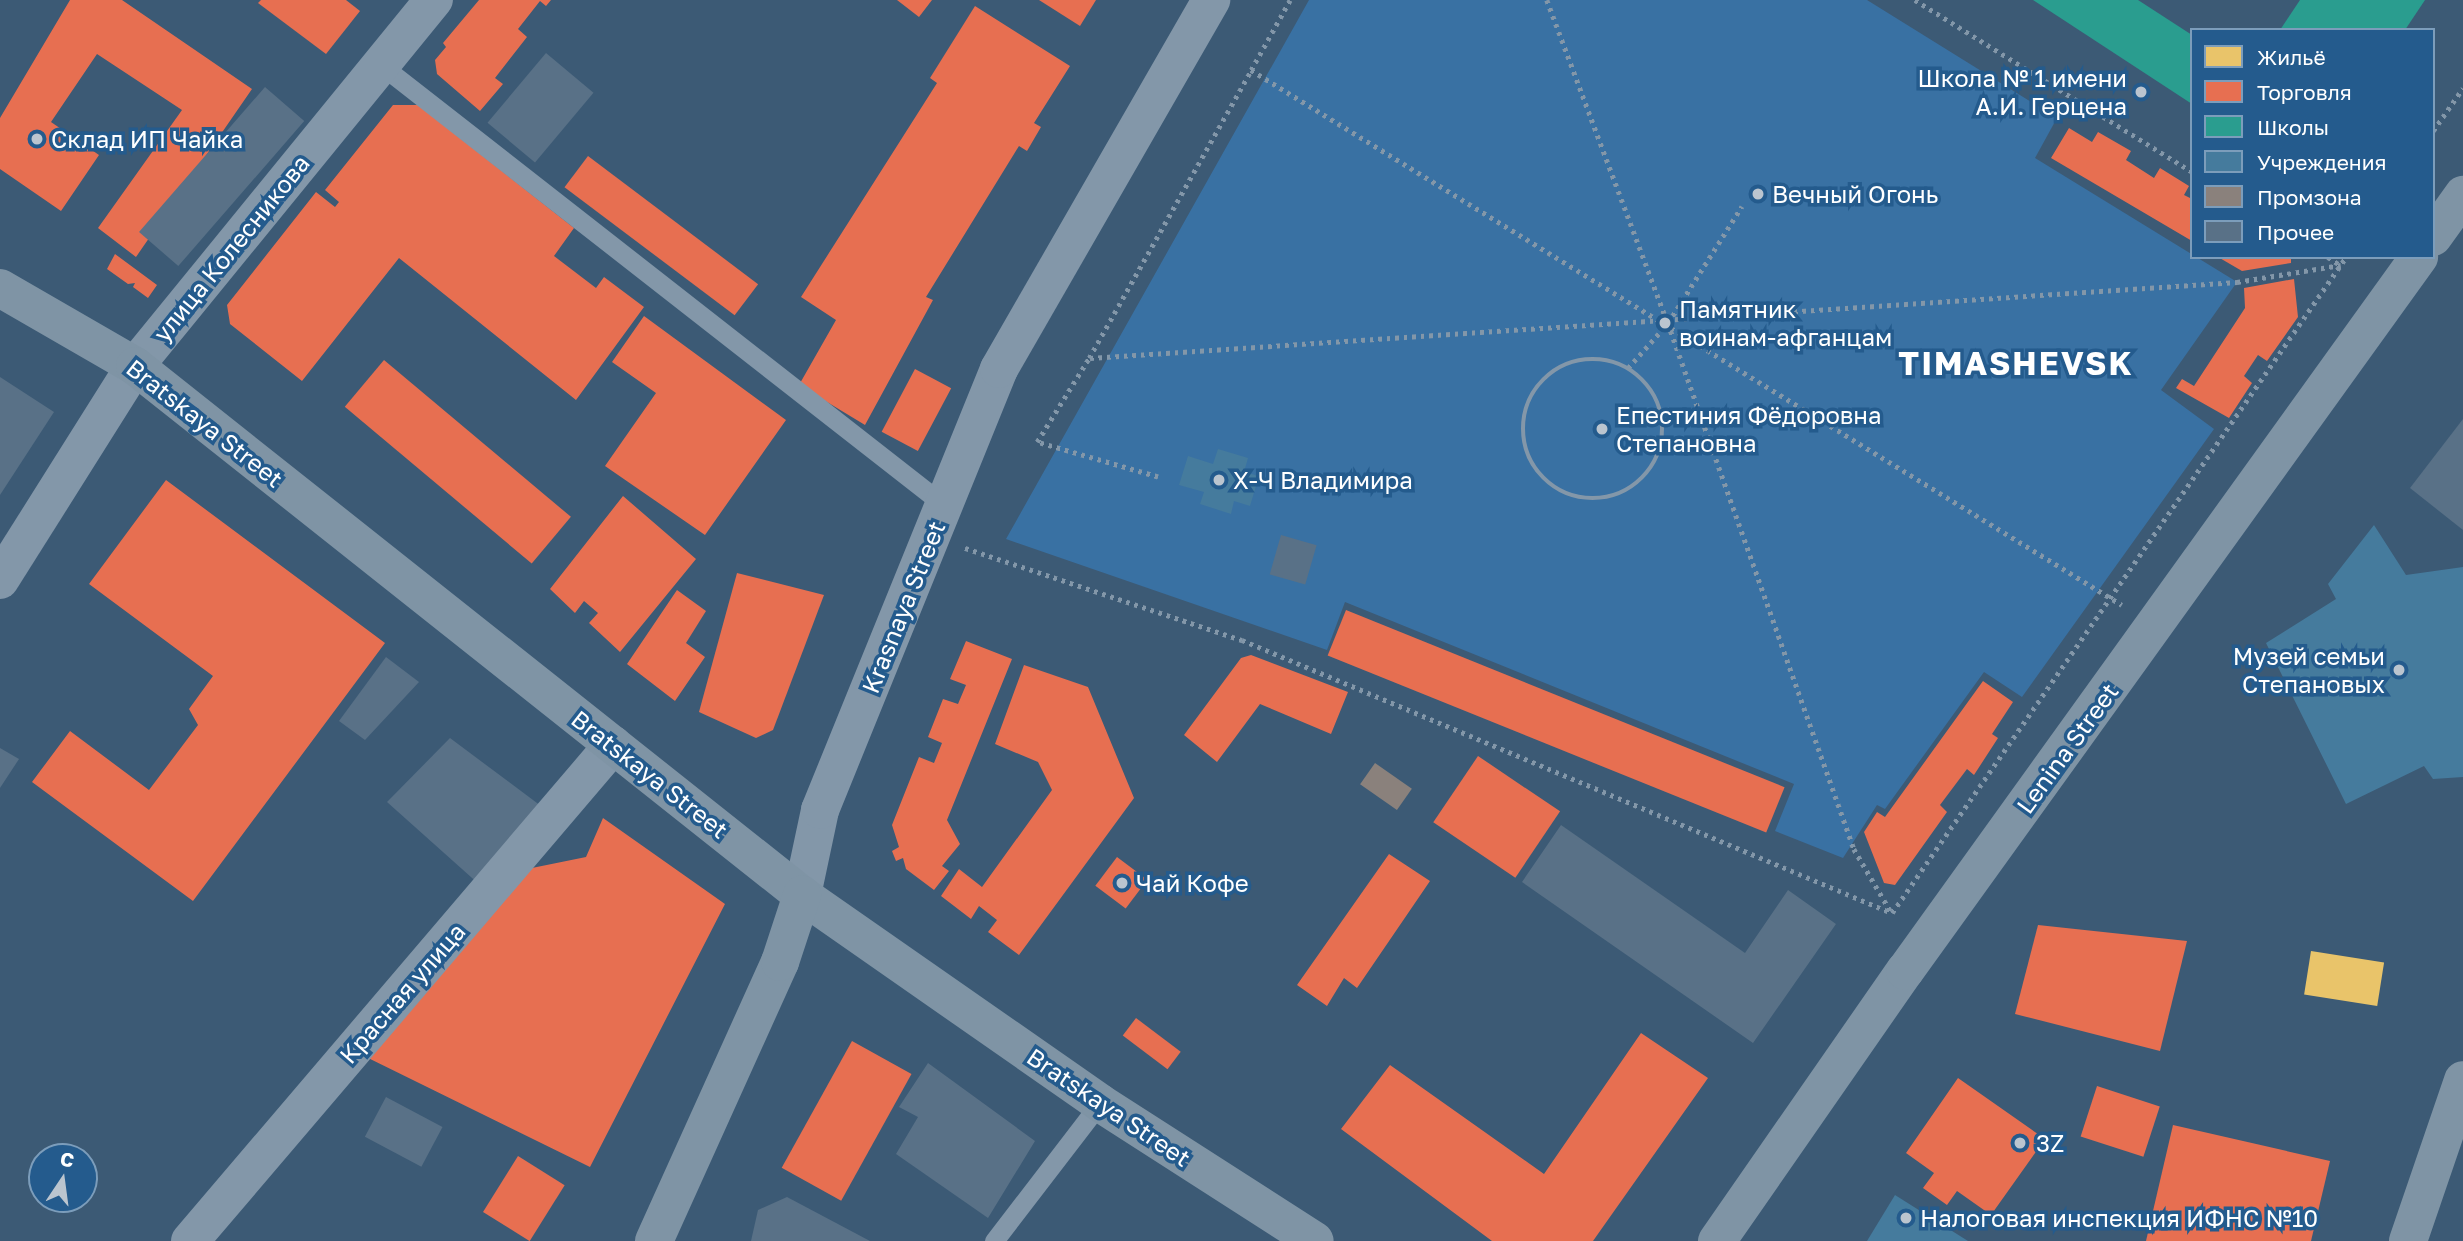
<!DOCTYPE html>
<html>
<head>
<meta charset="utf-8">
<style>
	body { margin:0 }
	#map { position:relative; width:2463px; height:1241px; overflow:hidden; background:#3c5a75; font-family:"Golos Text",sans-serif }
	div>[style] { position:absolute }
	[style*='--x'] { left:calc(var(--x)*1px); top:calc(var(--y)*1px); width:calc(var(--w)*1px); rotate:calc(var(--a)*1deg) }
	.green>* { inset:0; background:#3971a3 }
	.homes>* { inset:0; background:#e9c46a; transform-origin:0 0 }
	.shops>* { inset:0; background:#e76f51; transform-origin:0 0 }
	.schools>* { inset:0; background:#2a9d8f }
	.public>* { inset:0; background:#457b9d }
	.industry>* { inset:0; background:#8a817c; transform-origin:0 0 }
	.building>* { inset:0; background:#597187; transform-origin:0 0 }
	.path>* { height:4.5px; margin-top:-2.25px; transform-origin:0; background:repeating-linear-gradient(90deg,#8397a9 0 3.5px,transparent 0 8.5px) }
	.path>.ring { margin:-2.25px; padding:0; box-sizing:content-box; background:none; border:4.5px solid #8397a9; border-radius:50% }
	.lane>* { height:19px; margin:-9.5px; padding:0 9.5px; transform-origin:9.5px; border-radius:9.5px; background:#8397a9 }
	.street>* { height:38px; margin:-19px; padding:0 19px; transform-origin:19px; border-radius:19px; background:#8397a9 }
	.secondary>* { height:38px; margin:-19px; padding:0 19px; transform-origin:19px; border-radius:19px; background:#7f94a5 }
	.dots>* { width:19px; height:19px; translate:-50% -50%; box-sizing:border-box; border:4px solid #245b8d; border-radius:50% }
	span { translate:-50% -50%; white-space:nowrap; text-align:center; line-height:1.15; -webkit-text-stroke:7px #245b8d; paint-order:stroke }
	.poi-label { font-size:24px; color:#fff }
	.right { translate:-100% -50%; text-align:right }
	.left { translate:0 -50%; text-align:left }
	.street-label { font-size:24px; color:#fff }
	.district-label { font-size:32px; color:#fff; font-weight:700; letter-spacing:2px }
	.legend { position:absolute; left:2190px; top:28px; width:245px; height:231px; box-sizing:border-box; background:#245b8d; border:2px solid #7c9dbb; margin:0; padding:9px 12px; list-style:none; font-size:21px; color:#fff }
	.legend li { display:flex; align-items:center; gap:14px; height:35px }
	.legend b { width:35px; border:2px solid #7c9dbb }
	.north { position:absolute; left:28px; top:1143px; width:70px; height:70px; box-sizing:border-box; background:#245b8d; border:2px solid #7c9dbb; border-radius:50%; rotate:13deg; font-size:19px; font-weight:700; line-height:28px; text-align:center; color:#fff }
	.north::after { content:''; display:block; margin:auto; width:24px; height:32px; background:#bbc5cf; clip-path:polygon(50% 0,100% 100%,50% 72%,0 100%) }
</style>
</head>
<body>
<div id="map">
	<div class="green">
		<div style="clip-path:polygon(1309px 0,1867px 0,2057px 118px,2035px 158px,2237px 282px,2161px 390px,2214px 429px,2022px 697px,1984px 672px,1885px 809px,1877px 805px,1843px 858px,1775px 831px,1794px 784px,1345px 602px,1327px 650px,1006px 539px)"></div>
	</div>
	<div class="homes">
		<div style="left:2311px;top:951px;width:74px;height:44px;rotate:9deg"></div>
	</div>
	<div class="shops">
		<div style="clip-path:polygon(70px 0,122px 0,252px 89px,136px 257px,98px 228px,182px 110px,97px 54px,51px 122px,99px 155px,61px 211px,0 169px,0 118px)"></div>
		<div style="clip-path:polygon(261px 0,346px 0,360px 11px,326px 54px,258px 3px)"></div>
		<div style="clip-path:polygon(479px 0,551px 0,546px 6px,540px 1px,518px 29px,527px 37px,495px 78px,503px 84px,480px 111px,437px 74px,435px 60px,446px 47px,443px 43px)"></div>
		<div style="clip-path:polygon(897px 0,932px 0,919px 17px)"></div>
		<div style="clip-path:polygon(1039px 0,1096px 0,1080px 26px)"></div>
		<div style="clip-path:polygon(975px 6px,1070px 66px,1034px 123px,1041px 127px,1027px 151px,1019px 146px,926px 297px,933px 300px,865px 425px,799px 385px,836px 320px,801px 297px,937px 83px,930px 78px)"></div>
		<div style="clip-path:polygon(393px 105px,418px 105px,574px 228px,554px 256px,596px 288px,604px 277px,644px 307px,576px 400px,399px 258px,302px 381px,230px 324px,227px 305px,316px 192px,335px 207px,339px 202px,325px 190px)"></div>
		<div style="clip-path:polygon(2069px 128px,2092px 142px,2098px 132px,2131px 151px,2126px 160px,2154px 178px,2160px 168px,2189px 186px,2184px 195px,2192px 199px,2192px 241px,2051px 158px)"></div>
		<div style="left:588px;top:156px;width:213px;height:39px;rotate:37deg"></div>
		<div style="clip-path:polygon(115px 254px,157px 285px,148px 298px,133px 287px,135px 283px,128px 284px,107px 269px)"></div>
		<div style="clip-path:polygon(2218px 257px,2291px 257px,2291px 263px,2242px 271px)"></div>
		<div style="clip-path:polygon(2294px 279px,2298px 317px,2267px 361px,2258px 355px,2244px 376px,2252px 383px,2229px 418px,2176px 388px,2182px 379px,2194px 386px,2245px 308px,2244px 288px)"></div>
		<div style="clip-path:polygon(644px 316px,786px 420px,705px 535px,605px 466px,656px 393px,612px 362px)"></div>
		<div style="left:384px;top:360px;width:244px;height:61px;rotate:40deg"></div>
		<div style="left:915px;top:369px;width:41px;height:71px;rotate:28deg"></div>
		<div style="clip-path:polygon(166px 480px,385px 643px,193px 901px,32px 782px,70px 731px,149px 790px,198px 725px,189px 709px,213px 676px,89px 584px)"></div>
		<div style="clip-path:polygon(623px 496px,696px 559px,620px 652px,589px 623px,598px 613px,584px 601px,575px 613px,550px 589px)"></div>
		<div style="clip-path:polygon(737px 573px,824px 595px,773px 730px,756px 738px,699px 712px)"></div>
		<div style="clip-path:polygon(677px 590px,706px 611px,686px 643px,705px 657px,675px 701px,627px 664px)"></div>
		<div style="left:1346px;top:610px;width:473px;height:49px;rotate:22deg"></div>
		<div style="clip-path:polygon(966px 641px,1012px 659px,947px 820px,960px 844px,942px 866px,949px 871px,934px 890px,906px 869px,903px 858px,896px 861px,892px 851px,899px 847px,892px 825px,919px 757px,934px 763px,942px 743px,928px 737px,943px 699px,958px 704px,966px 685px,950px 679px)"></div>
		<div style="clip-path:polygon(1251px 655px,1348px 692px,1331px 734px,1260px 704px,1217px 762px,1184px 735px,1241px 658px)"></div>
		<div style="clip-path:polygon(1024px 665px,1088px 687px,1134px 798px,1019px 955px,988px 932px,997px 920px,979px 906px,971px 919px,941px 896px,959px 869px,982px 887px,1052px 790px,1038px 762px,995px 744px)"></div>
		<div style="clip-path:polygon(1983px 681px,2013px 702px,1992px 734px,1998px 738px,1974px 775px,1967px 769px,1940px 805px,1947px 812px,1895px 885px,1884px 883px,1864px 832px,1877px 812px,1885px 817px)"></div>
		<div style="left:1478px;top:756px;width:99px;height:80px;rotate:34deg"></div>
		<div style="clip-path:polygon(603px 818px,725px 904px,590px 1167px,360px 1054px,527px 869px,586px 857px)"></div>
		<div style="clip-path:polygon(1389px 854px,1430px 881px,1357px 988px,1344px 978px,1327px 1006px,1297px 985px)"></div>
		<div style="left:1117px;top:857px;width:38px;height:36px;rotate:37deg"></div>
		<div style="clip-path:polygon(2038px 925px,2187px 941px,2160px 1051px,2015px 1014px)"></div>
		<div style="left:1136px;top:1018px;width:56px;height:22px;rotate:37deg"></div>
		<div style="clip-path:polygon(1641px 1033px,1708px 1078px,1593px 1241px,1492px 1241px,1341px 1129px,1390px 1065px,1544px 1174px)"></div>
		<div style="left:852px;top:1041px;width:68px;height:145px;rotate:29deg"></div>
		<div style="clip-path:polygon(1958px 1078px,2045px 1139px,1991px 1215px,1957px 1191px,1947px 1205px,1923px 1188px,1934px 1173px,1906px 1153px)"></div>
		<div style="left:2097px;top:1086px;width:66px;height:53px;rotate:18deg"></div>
		<div style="clip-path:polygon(2173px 1125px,2330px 1161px,2311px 1241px,2146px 1241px)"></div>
		<div style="left:518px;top:1156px;width:55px;height:66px;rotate:32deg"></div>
	</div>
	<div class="schools">
		<div style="clip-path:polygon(2033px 0,2138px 0,2192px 35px,2192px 104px)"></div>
		<div style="clip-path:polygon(2300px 0,2425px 0,2405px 30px,2280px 30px)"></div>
	</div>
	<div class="public">
		<div style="clip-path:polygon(1218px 449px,1248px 458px,1244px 472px,1259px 476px,1250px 506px,1234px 501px,1231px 514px,1200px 504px,1204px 492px,1179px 485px,1188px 456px,1213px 464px)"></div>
		<div style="clip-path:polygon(2374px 525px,2406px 575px,2463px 567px,2463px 777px,2433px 779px,2424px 766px,2346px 804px,2266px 643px,2336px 599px,2328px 584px)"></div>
		<div style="clip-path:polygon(1895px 1195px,1968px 1241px,1867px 1241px)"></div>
	</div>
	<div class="industry">
		<div style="left:1375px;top:763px;width:45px;height:26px;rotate:35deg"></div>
	</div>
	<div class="building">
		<div style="left:546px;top:53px;width:62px;height:91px;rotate:40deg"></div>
		<div style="left:265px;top:87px;width:52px;height:192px;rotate:41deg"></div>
		<div style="clip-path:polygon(0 377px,54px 412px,0 495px)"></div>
		<div style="clip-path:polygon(2463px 419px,2463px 530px,2410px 488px)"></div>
		<div style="left:1281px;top:535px;width:37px;height:41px;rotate:16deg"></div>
		<div style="clip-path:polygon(386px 657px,419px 682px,365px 740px,339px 721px)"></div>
		<div style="clip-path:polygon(450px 738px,545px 809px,481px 886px,387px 802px)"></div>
		<div style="clip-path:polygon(0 748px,19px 759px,0 788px)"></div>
		<div style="clip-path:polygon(1561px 825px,1745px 953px,1788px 890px,1836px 924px,1753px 1043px,1522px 882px)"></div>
		<div style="clip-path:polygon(928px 1063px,1035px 1141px,988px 1218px,896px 1154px,918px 1117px,899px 1107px)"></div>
		<div style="left:386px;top:1097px;width:64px;height:45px;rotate:28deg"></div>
		<div style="clip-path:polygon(787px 1197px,870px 1241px,751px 1241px,758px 1210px)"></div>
	</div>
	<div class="path">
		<div style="--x:1547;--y:0;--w:345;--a:69.5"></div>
		<div style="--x:1668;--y:323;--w:558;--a:70.53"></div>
		<div style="--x:1854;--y:849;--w:73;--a:59.6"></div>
		<div style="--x:1915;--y:0;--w:326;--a:31.8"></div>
		<div style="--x:1251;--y:70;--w:80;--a:-60.9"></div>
		<div style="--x:2433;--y:131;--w:52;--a:-55.1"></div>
		<div style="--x:2328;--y:257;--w:14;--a:34"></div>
		<div style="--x:1090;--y:358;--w:1150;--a:-3.79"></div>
		<div style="--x:2237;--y:282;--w:105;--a:-9.3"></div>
		<div class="ring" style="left:1523px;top:359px;width:135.5px;height:135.5px"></div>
		<div style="--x:1628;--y:368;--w:60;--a:-48.4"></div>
		<div style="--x:1668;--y:323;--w:138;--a:-57.7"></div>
		<div style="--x:1158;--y:477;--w:126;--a:-163.9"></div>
		<div style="--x:1037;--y:442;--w:99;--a:-58.2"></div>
		<div style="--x:1089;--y:358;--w:330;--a:-60.6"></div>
		<div style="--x:1251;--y:70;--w:1022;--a:31.56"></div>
		<div style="--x:965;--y:548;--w:292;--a:18.4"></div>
		<div style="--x:1242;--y:640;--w:705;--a:22.78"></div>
		<div style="--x:1892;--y:913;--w:798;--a:-55.31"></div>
	</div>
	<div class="lane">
		<div style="--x:381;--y:65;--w:715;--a:38.01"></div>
		<div style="--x:994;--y:1241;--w:174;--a:-52.5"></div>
	</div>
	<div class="street">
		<div style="--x:0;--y:580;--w:253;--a:-57.8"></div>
		<div style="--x:135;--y:366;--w:473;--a:-50.8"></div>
		<div style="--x:802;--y:895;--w:87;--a:-78"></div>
		<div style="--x:820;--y:810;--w:476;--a:-67.9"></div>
		<div style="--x:999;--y:369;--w:426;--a:-60.1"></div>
		<div style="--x:190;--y:1241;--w:652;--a:-49.54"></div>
	</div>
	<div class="secondary">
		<div style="--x:2433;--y:237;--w:52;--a:-54.5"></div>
		<div style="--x:0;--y:288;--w:156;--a:30"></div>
		<div style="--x:135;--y:366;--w:851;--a:38.42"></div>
		<div style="--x:802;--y:895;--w:363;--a:34.9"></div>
		<div style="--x:1100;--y:1103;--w:255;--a:32.7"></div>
		<div style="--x:654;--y:1241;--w:306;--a:-65.7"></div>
		<div style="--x:780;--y:962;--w:71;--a:-71.8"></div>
		<div style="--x:1717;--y:1241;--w:329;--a:-55.2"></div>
		<div style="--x:1905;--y:971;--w:880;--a:-54.25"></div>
		<div style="--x:2408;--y:1241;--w:170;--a:-71.1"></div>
	</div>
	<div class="dots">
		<div style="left:2141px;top:92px;background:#bbc5cf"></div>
		<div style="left:37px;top:139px;background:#bbc5cf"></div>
		<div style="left:1758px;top:194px;background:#bbc5cf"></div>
		<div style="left:1665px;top:323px;background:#bbc5cf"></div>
		<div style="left:1602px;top:429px;background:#bbc5cf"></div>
		<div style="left:1219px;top:480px;background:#bbc5cf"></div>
		<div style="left:2399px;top:670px;background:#bbc5cf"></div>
		<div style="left:1122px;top:883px;background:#bbc5cf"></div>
		<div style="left:2020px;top:1143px;background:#bbc5cf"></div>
		<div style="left:1906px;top:1218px;background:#bbc5cf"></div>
	</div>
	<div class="poi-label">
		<span class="right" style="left:2127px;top:92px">Школа № 1 имени<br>А.И. Герцена</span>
		<span class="left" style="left:51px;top:139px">Склад ИП Чайка</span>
		<span class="left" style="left:1772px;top:194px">Вечный Огонь</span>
		<span class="left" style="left:1679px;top:323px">Памятник<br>воинам-афганцам</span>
		<span class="left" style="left:1616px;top:429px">Епестиния Фёдоровна<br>Степановна</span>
		<span class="left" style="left:1233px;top:480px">Х-Ч Владимира</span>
		<span class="right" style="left:2385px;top:670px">Музей семьи<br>Степановых</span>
		<span class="left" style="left:1136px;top:883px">Чай Кофе</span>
		<span class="left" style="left:2036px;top:1143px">3Z</span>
		<span class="left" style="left:1920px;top:1218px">Налоговая инспекция ИФНС №10</span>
	</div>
	<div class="street-label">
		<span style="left:231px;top:248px;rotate:-51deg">улица Колесникова</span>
		<span style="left:205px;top:423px;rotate:38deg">Bratskaya Street</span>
		<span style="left:903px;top:607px;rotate:-68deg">Krasnaya Street</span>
		<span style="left:2067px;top:748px;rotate:-54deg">Lenina Street</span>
		<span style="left:650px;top:774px;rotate:38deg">Bratskaya Street</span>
		<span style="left:402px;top:993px;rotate:-49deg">Красная улица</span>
		<span style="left:1109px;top:1107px;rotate:34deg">Bratskaya Street</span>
	</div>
	<div class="district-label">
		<span style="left:2016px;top:363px">TIMASHEVSK</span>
	</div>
	<ul class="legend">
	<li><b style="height:19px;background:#e9c46a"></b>Жильё</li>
	<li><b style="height:19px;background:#e76f51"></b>Торговля</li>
	<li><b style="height:19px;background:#2a9d8f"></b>Школы</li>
	<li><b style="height:19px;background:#457b9d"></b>Учреждения</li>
	<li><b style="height:19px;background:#8a817c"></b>Промзона</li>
	<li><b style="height:19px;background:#597187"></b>Прочее</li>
	</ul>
	<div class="north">С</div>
</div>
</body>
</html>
